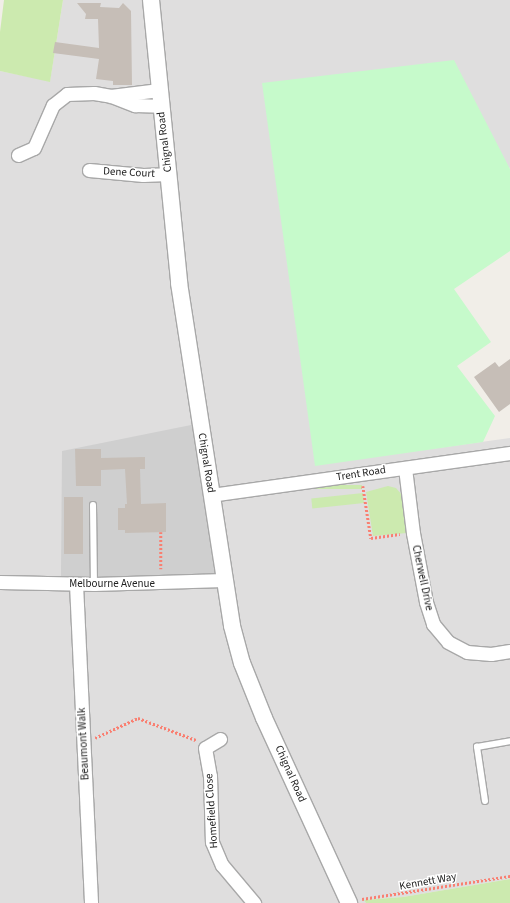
<!DOCTYPE html>
<html>
<head>
<meta charset="utf-8">
<style>
	body { margin:0 }
	#map { position:relative; width:510px; height:903px; overflow:hidden; background:#f1eee8; font-family:"Source Sans 3",sans-serif }
	div>[style] { position:absolute }
	[style*='--x'] { left:calc(var(--x)*1px); top:calc(var(--y)*1px); width:calc(var(--w)*1px); rotate:calc(var(--a)*1deg) }
	.residential>* { inset:0; background:#dfdede }
	.religious>* { inset:0; background:#cfcfcf }
	.grass>* { inset:0; background:#cceaaf; transform-origin:0 0 }
	.park>* { inset:0; background:#c6facb }
	.building>* { inset:0; background:#c6beb7; transform-origin:0 0 }
	.path>* { height:2.5px; margin-top:-1.25px; transform-origin:0; background:repeating-linear-gradient(90deg,#f97f71 0 2px,transparent 0 4px) }
	.roads { filter:drop-shadow(1px 0 #a8a8a8) drop-shadow(-1px 0 #a8a8a8) drop-shadow(0 1px #a8a8a8) drop-shadow(0 -1px #a8a8a8) }
	.service>* { height:6px; margin:-3px; padding:0 3px; transform-origin:3px; border-radius:3px; background:#fff }
	.minor>* { height:13px; margin:-6.5px; padding:0 6.5px; transform-origin:6.5px; border-radius:6.5px; background:#fff }
	.tertiary>* { height:16px; margin:-8px; padding:0 8px; transform-origin:8px; border-radius:8px; background:#fff }
	span { translate:-50% -50%; white-space:nowrap; text-align:center; line-height:1.15; -webkit-text-stroke:3px #fff; paint-order:stroke }
	.street-label { font-size:11px; color:#212121 }
</style>
</head>
<body>
<div id="map">
	<div class="residential">
		<div style="clip-path:polygon(63px 0,510px 0,510px 169px,509px 167px,315px 465px,510px 438px,510px 879px,403px 897px,365px 900px,366px 903px,0 903px,0 71px,50px 81px)"></div>
	</div>
	<div class="religious">
		<div style="clip-path:polygon(196px 424px,219px 574px,61px 578px,62px 451px)"></div>
	</div>
	<div class="grass">
		<div style="clip-path:polygon(4px 0,63px 0,50px 82px,0 71px,0 32px)"></div>
		<div style="left:362px;top:485px;width:4px;height:54px;rotate:90deg"></div>
		<div style="clip-path:polygon(388px 486px,396px 488px,402px 495px,407px 533px,373px 536px,366px 492px)"></div>
		<div style="left:363px;top:493px;width:10px;height:52px;rotate:84deg"></div>
		<div style="clip-path:polygon(510px 879px,510px 903px,366px 903px,364px 900px,403px 897px)"></div>
	</div>
	<div class="park">
		<div style="clip-path:polygon(454px 60px,510px 169px,510px 251px,454px 289px,491px 342px,457px 366px,495px 416px,483px 442px,315px 466px,262px 83px)"></div>
	</div>
	<div class="building">
		<div style="clip-path:polygon(77px 3px,101px 3px,100px 7px,119px 8px,123px 3px,131px 11px,132px 85px,113px 85px,113px 81px,96px 79px,99px 59px,53px 53px,55px 42px,99px 48px,98px 19px,85px 19px,86px 14px)"></div>
		<div style="clip-path:polygon(510px 359px,510px 404px,499px 412px,474px 377px,495px 362px,499px 367px)"></div>
		<div style="clip-path:polygon(75px 449px,101px 449px,101px 458px,145px 457px,145px 469px,140px 469px,141px 504px,166px 503px,166px 532px,125px 533px,125px 530px,118px 530px,118px 508px,125px 508px,125px 504px,127px 504px,125px 469px,101px 470px,101px 486px,76px 486px)"></div>
		<div style="left:64px;top:497px;width:19px;height:57px"></div>
	</div>
	<div class="path">
		<div style="--x:363;--y:486;--w:53;--a:81.3"></div>
		<div style="--x:371;--y:538;--w:29;--a:-8"></div>
		<div style="--x:161;--y:532;--w:37;--a:90"></div>
		<div style="--x:95;--y:738;--w:47;--a:-24.9"></div>
		<div style="--x:138;--y:718;--w:62;--a:20.8"></div>
		<div style="--x:362;--y:899;--w:150;--a:-8.8"></div>
	</div>
	<div class="roads">
		<div class="service">
			<div style="--x:93;--y:505;--w:79;--a:89.3"></div>
			<div style="--x:485;--y:801;--w:55;--a:-98.4"></div>
			<div style="--x:477;--y:747;--w:34;--a:-10"></div>
		</div>
		<div class="minor">
			<div style="--x:111;--y:96;--w:48;--a:-7.1"></div>
			<div style="--x:18;--y:155;--w:17;--a:-24"></div>
			<div style="--x:34;--y:148;--w:47;--a:-66.2"></div>
			<div style="--x:53;--y:105;--w:18;--a:-38"></div>
			<div style="--x:67;--y:94;--w:27;--a:-2"></div>
			<div style="--x:94;--y:93;--w:17;--a:10"></div>
			<div style="--x:111;--y:96;--w:26;--a:21"></div>
			<div style="--x:135;--y:105;--w:25;--a:2"></div>
			<div style="--x:89;--y:170;--w:54;--a:5.3"></div>
			<div style="--x:143;--y:175;--w:25;--a:-2"></div>
			<div style="--x:405;--y:468;--w:65;--a:83"></div>
			<div style="--x:413;--y:533;--w:70;--a:79.3"></div>
			<div style="--x:426;--y:602;--w:23;--a:72"></div>
			<div style="--x:433;--y:624;--w:23;--a:50"></div>
			<div style="--x:448;--y:642;--w:21;--a:28"></div>
			<div style="--x:467;--y:652;--w:24;--a:5"></div>
			<div style="--x:491;--y:654;--w:19;--a:-9"></div>
			<div style="--x:211;--y:495;--w:302;--a:-8"></div>
			<div style="--x:0;--y:582;--w:94;--a:1.2"></div>
			<div style="--x:94;--y:584;--w:130;--a:-1.8"></div>
			<div style="--x:76;--y:584;--w:319;--a:87.3"></div>
			<div style="--x:220;--y:739;--w:17;--a:149"></div>
			<div style="--x:205;--y:748;--w:28;--a:80"></div>
			<div style="--x:210;--y:776;--w:66;--a:88.3"></div>
			<div style="--x:212;--y:842;--w:25;--a:67"></div>
			<div style="--x:222;--y:865;--w:50;--a:49.9"></div>
		</div>
		<div class="tertiary">
			<div style="--x:151;--y:0;--w:284;--a:84.3"></div>
			<div style="--x:179;--y:283;--w:347;--a:81.2"></div>
			<div style="--x:232;--y:626;--w:38;--a:75"></div>
			<div style="--x:242;--y:663;--w:59;--a:68.2"></div>
			<div style="--x:264;--y:718;--w:204;--a:65.3"></div>
		</div>
	</div>
	<div class="street-label">
		<span style="left:165px;top:142px;rotate:-97deg">Chignal Road</span>
		<span style="left:129px;top:173px;rotate:3deg">Dene Court</span>
		<span style="left:206px;top:463px;rotate:81deg">Chignal Road</span>
		<span style="left:361px;top:474px;rotate:-9deg">Trent Road</span>
		<span style="left:422px;top:578px;rotate:78deg">Cherwell Drive</span>
		<span style="left:112px;top:584px">Melbourne Avenue</span>
		<span style="left:84px;top:744px;rotate:-93deg">Beaumont Walk</span>
		<span style="left:290px;top:774px;rotate:66deg">Chignal Road</span>
		<span style="left:212px;top:811px;rotate:-94deg">Homefield Close</span>
		<span style="left:428px;top:882px;rotate:-10deg">Kennett Way</span>
	</div>
</div>
</body>
</html>
